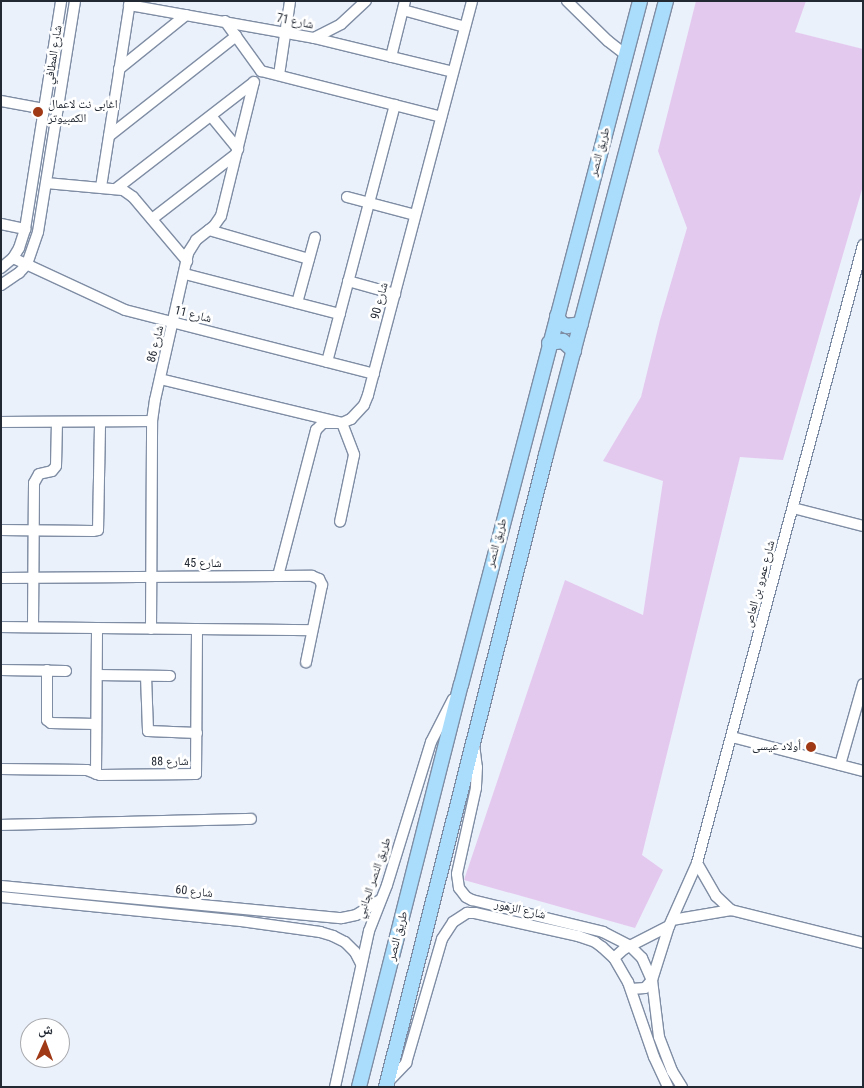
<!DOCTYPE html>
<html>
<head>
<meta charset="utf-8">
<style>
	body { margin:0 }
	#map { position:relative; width:864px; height:1088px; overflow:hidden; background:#ebf1fb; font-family:"Roboto Condensed","Noto Naskh Arabic",sans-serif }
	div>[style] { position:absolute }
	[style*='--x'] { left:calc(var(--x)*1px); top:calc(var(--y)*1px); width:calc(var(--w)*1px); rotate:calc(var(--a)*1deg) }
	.green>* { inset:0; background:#e4c9ef }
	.roads { filter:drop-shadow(1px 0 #7f8da4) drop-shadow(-1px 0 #7f8da4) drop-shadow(0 1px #7f8da4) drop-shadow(0 -1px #7f8da4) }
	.minor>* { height:10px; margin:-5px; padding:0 5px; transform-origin:5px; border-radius:5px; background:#fff }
	.highway>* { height:14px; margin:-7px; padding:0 7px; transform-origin:7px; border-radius:7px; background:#a9ddfb }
	.dots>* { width:14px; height:14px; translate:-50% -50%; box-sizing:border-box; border:2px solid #fff; border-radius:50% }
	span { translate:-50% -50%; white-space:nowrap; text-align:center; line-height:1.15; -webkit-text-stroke:5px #fff; paint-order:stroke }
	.street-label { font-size:12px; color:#232933 }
	.poi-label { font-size:12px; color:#232933 }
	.left { translate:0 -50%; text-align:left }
	.right { translate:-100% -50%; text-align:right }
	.frame { position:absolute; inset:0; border:2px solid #232933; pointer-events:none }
	.north { position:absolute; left:20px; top:1018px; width:50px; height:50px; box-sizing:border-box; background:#fff; border:1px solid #a7a9ad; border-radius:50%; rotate:2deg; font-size:14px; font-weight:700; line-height:20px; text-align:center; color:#232933 }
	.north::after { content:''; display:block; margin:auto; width:18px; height:22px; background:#a03915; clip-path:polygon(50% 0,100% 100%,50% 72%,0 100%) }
</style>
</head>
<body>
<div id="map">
	<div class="green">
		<div style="clip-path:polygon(696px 1px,806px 1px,795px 32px,863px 49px,863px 186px,783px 460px,740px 457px,642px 855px,663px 870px,635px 928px,464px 880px,565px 580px,643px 615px,663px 481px,603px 461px,641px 397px,660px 320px,687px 228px,658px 151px)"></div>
	</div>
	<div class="roads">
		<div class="minor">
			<div style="--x:567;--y:1;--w:57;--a:44.3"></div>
			<div style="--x:608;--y:41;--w:23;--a:38"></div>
			<div style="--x:129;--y:5;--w:188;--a:10.1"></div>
			<div style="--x:314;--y:38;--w:143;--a:13.7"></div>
			<div style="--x:403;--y:10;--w:64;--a:15.3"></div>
			<div style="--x:225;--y:21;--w:62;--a:54.2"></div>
			<div style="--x:261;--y:71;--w:186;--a:14.3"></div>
			<div style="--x:314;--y:38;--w:30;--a:-27"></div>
			<div style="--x:341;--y:24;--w:34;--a:-43"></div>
			<div style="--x:391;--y:57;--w:58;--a:-76"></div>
			<div style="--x:119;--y:69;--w:86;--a:-38.9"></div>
			<div style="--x:279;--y:75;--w:75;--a:-81.5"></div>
			<div style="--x:1;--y:101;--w:44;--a:10.5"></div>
			<div style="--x:211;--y:116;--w:43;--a:50.7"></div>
			<div style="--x:109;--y:136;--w:162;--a:-38.2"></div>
			<div style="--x:46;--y:183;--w:77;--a:5.2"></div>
			<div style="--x:123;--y:190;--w:12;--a:35"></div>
			<div style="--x:133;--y:197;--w:84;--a:49.8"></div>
			<div style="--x:101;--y:187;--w:188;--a:-81.1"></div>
			<div style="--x:117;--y:188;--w:173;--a:-37.7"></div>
			<div style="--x:347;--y:197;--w:70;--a:14.8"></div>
			<div style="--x:152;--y:219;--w:106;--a:-37.7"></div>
			<div style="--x:1;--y:224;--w:25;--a:12"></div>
			<div style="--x:209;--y:230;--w:104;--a:16.2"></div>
			<div style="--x:13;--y:258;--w:123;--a:24.9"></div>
			<div style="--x:125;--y:310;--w:257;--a:14.4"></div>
			<div style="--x:1;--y:268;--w:16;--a:-40"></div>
			<div style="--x:13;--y:258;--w:12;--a:-59"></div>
			<div style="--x:19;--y:248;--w:20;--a:-72"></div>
			<div style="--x:25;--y:229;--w:231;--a:-81"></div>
			<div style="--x:185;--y:274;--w:160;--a:14.5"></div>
			<div style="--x:348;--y:281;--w:49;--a:15.5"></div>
			<div style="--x:1;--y:285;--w:22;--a:-34"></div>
			<div style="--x:19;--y:273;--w:12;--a:-48"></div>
			<div style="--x:27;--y:264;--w:34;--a:-71"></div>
			<div style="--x:38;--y:232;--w:234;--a:-80.9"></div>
			<div style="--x:297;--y:303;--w:68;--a:-74.7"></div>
			<div style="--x:327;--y:362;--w:266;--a:-75.2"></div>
			<div style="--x:160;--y:379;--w:187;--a:13.6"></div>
			<div style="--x:342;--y:423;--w:34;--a:69"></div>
			<div style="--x:354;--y:455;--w:68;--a:101.8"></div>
			<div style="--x:1;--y:422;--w:151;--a:-0.4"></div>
			<div style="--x:793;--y:508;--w:72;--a:14.4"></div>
			<div style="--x:1;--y:530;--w:92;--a:0.6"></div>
			<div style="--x:93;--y:531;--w:5;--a:-11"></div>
			<div style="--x:98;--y:530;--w:108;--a:-88.9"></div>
			<div style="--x:278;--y:576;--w:151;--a:-75.4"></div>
			<div style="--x:316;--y:430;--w:10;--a:-45"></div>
			<div style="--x:323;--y:423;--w:19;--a:0"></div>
			<div style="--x:342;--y:423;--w:10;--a:-24"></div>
			<div style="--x:351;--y:419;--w:19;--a:-47"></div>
			<div style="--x:364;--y:405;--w:11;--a:-68"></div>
			<div style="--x:368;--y:395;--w:407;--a:-75.2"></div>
			<div style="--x:1;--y:578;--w:311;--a:-0.4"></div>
			<div style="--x:312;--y:576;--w:8;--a:23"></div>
			<div style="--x:319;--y:579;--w:7;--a:63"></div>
			<div style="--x:322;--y:585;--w:79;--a:101.7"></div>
			<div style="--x:1;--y:627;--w:311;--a:0.6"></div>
			<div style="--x:33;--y:627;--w:144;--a:-89.6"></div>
			<div style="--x:34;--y:483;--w:10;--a:-61"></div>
			<div style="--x:39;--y:474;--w:13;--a:-13"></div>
			<div style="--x:52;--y:471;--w:6;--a:-51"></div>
			<div style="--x:56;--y:466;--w:44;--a:-88.7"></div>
			<div style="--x:151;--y:629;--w:208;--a:-89.7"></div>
			<div style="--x:152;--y:421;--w:21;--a:-82"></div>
			<div style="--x:155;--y:400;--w:151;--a:-77.3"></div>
			<div style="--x:188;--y:253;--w:15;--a:-58"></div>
			<div style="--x:196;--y:240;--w:23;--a:-38"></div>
			<div style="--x:214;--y:226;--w:12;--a:-55"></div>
			<div style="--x:221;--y:216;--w:138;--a:-76.2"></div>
			<div style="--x:1;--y:670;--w:65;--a:0.9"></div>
			<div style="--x:47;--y:670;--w:50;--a:90"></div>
			<div style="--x:47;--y:720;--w:5;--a:37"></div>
			<div style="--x:51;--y:723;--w:45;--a:1.3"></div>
			<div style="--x:97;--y:675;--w:73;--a:0.8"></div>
			<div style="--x:146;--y:676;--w:55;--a:87.9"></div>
			<div style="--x:148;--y:731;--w:49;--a:2.3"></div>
			<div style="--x:732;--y:737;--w:135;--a:14.5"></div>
			<div style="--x:474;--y:744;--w:23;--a:83"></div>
			<div style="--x:477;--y:767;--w:21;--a:93"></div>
			<div style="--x:476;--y:788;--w:88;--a:102.5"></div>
			<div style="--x:457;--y:874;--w:14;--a:82"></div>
			<div style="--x:459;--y:888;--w:11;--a:52"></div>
			<div style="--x:466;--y:897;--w:7;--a:27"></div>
			<div style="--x:472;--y:900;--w:135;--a:13.7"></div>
			<div style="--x:603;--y:932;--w:30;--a:27"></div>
			<div style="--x:630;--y:946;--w:17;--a:45"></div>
			<div style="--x:642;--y:958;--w:24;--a:66"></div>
			<div style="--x:652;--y:980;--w:57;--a:83"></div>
			<div style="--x:659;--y:1037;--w:36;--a:69"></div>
			<div style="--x:672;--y:1071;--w:19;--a:58"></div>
			<div style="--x:840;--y:765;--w:84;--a:-74.1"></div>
			<div style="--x:1;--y:769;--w:86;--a:0.7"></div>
			<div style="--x:87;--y:770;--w:14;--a:21"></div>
			<div style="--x:100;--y:775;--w:96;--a:-0.6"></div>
			<div style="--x:196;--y:774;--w:145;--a:-89.6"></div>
			<div style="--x:96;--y:774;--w:146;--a:-89.6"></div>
			<div style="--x:1;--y:825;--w:250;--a:-1.4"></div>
			<div style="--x:697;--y:863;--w:38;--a:60"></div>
			<div style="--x:716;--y:896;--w:21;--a:43"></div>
			<div style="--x:1;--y:886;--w:342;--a:5.4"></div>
			<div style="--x:342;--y:918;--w:14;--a:-12"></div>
			<div style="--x:356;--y:915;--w:28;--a:-32"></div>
			<div style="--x:1;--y:897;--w:241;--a:5.7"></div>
			<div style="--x:241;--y:921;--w:80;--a:7.9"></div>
			<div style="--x:320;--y:932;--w:14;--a:17"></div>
			<div style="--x:333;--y:936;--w:13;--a:27"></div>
			<div style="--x:345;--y:942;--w:14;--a:45"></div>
			<div style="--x:355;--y:952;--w:13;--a:63"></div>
			<div style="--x:672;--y:920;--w:60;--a:-9.6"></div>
			<div style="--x:731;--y:910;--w:136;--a:14"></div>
			<div style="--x:614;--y:958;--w:13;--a:-42"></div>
			<div style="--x:624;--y:949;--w:51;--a:-27.1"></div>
			<div style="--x:631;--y:989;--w:14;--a:-4"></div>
			<div style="--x:645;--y:988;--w:11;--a:-49"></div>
			<div style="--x:652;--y:980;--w:57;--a:-72.5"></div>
			<div style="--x:669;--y:926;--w:69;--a:-66"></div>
			<div style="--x:697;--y:863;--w:640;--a:-74.96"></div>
			<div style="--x:387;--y:1083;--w:28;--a:-46"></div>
			<div style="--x:406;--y:1063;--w:129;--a:-73.8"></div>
			<div style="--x:442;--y:939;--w:20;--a:-57"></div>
			<div style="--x:453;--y:922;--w:17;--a:-33"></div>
			<div style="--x:467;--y:913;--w:8;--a:0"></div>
			<div style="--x:475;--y:913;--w:106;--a:12.6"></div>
			<div style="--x:578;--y:936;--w:18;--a:19"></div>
			<div style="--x:595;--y:942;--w:9;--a:36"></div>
			<div style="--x:602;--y:947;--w:16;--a:43"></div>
			<div style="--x:614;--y:958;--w:28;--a:60"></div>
			<div style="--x:628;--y:982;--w:79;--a:70.9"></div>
			<div style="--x:654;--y:1057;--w:33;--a:65"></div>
			<div style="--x:335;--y:1087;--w:160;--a:-77.7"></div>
			<div style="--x:369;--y:931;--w:49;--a:-68.6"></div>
			<div style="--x:387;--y:885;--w:150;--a:-72.9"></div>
			<div style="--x:431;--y:742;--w:48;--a:-62.9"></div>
		</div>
		<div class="highway">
			<div style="--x:557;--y:316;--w:8;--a:60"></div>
			<div style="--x:561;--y:323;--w:7;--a:27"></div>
			<div style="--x:567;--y:326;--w:14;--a:-8"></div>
			<div style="--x:549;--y:343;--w:14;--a:-8"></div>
			<div style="--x:563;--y:341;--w:15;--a:42"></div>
			<div style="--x:359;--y:1087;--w:415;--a:-75.8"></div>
			<div style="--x:461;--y:685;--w:707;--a:-75.33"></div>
			<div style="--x:386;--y:1087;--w:652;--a:-75.79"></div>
			<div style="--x:546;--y:455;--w:470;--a:-75.2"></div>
		</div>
	</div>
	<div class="dots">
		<div style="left:38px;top:112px;background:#a03915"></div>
		<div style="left:811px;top:747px;background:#a03915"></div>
	</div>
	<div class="street-label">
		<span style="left:295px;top:22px;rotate:11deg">شارع 71</span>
		<span style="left:54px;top:55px;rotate:-81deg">شارع المطافي</span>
		<span style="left:600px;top:152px;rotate:-75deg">طريق النصر</span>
		<span style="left:380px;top:301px;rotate:-75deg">شارع 90</span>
		<span style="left:193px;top:315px;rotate:14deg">شارع 11</span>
		<span style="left:156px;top:344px;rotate:-76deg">شارع 86</span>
		<span style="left:497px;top:543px;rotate:-75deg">طريق النصر</span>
		<span style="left:203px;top:564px">شارع 45</span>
		<span style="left:760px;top:584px;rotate:-75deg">شارع عمرو بن العاص</span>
		<span style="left:170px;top:762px;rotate:-1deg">شارع 88</span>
		<span style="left:374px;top:878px;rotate:-71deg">طريق النصر الجانبي</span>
		<span style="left:194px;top:892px;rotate:6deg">شارع 60</span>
		<span style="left:520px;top:910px;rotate:13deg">شارع الزهور</span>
		<span style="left:398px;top:936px;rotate:-75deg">طريق النصر</span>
	</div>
	<div class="poi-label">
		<span class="left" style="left:48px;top:112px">اغابى نت لاعمال<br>الكمبيوتر</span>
		<span class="right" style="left:801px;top:747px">أولاد عيسى</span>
	</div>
	<div class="frame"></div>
	<div class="north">ش</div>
</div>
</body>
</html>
